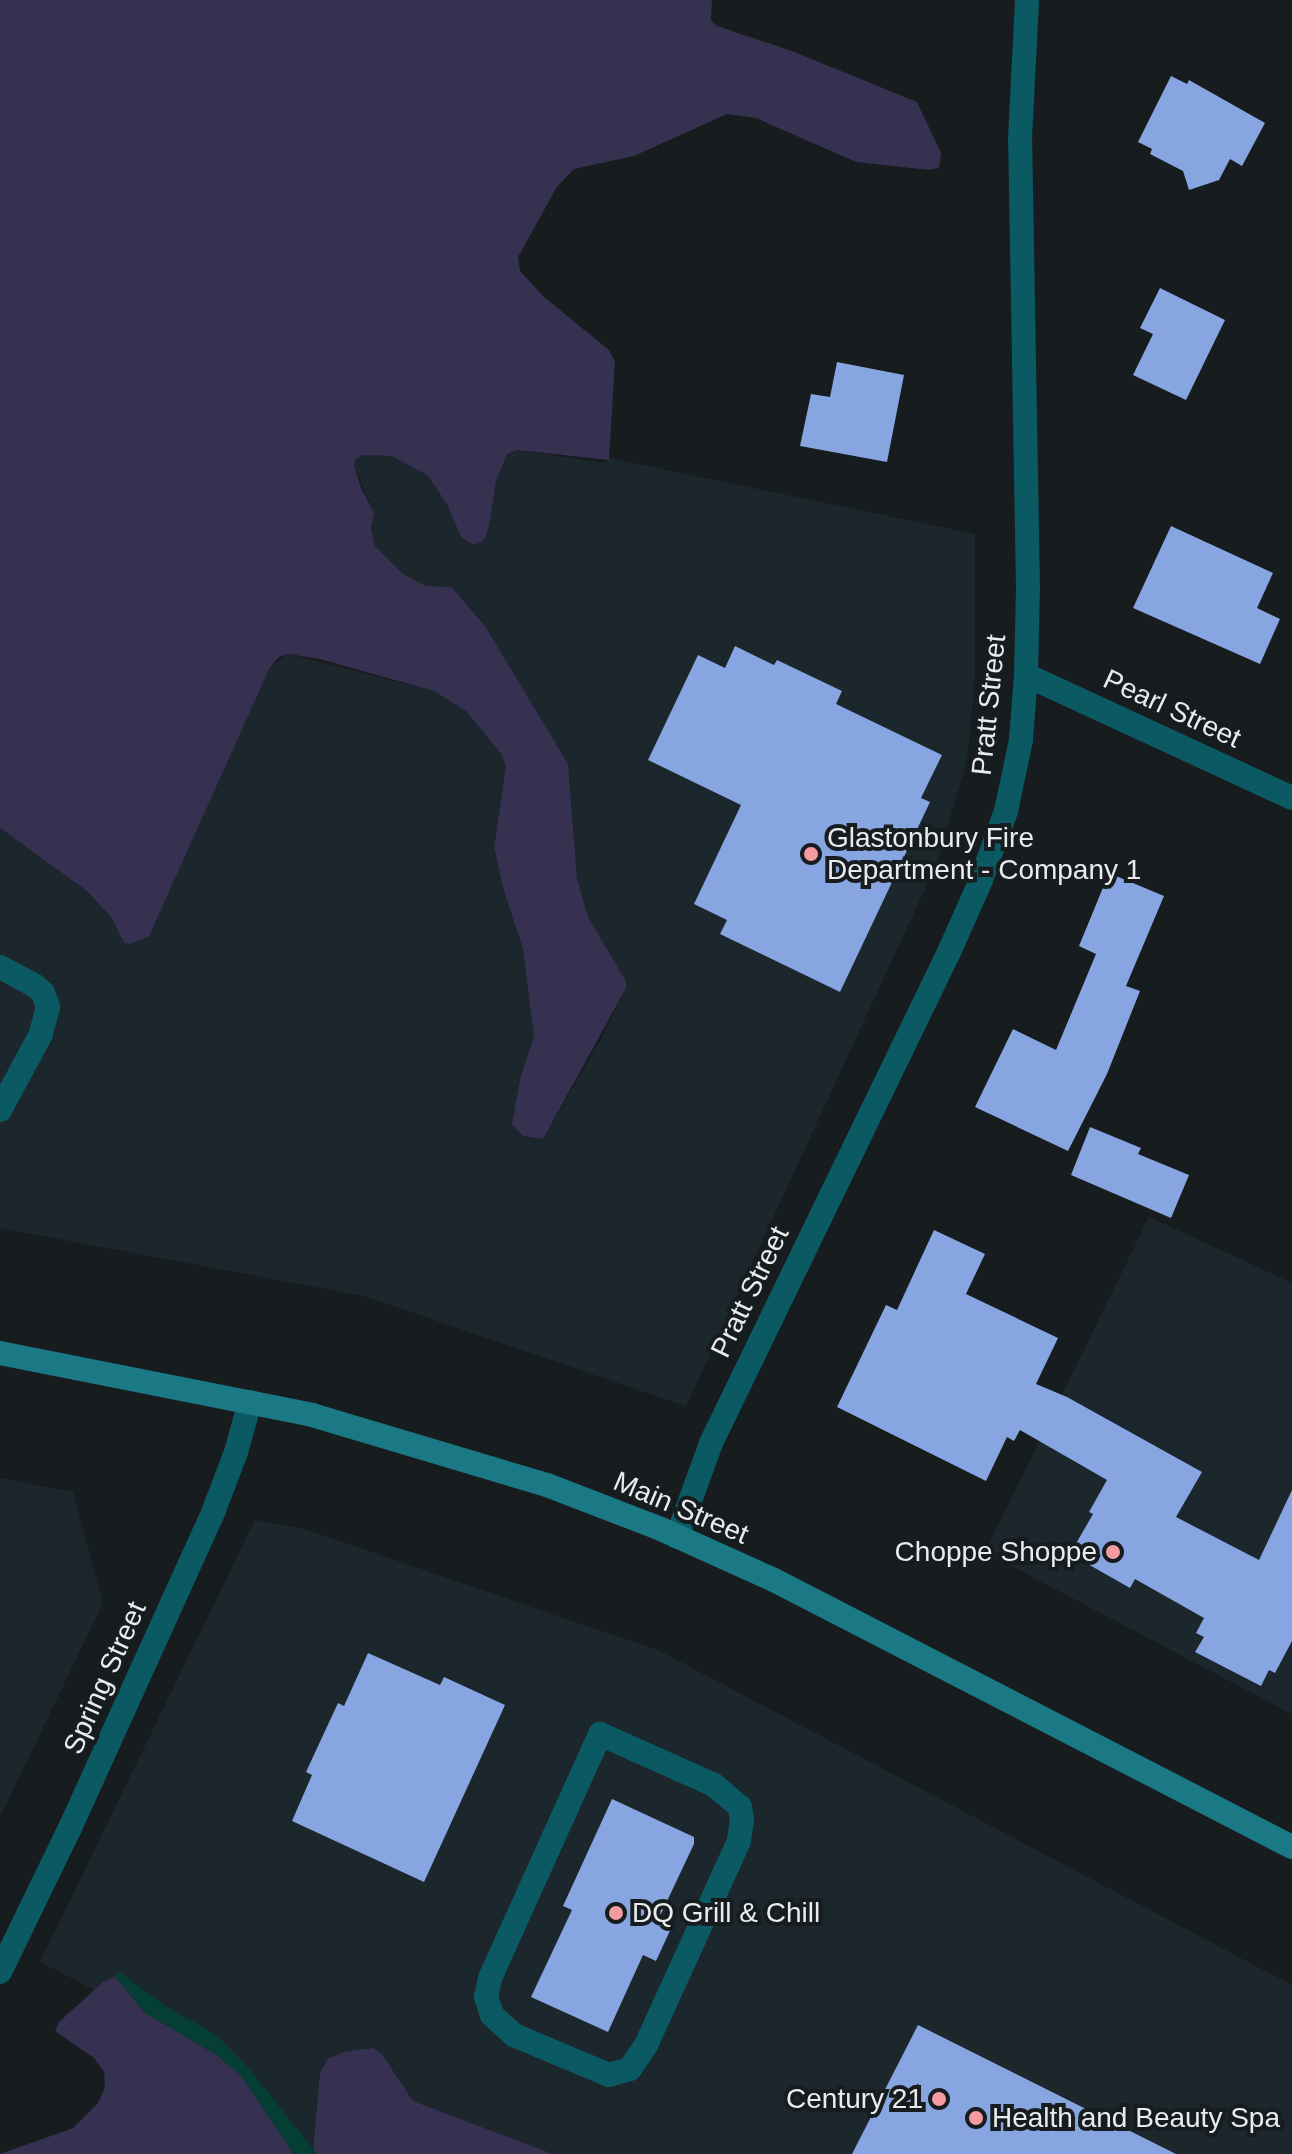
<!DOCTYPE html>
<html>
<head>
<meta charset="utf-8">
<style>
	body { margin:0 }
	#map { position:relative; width:1292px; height:2154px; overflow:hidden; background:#171c1f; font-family:Helvetica,sans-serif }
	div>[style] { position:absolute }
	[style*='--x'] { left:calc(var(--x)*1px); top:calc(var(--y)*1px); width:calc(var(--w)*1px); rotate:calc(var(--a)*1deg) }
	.built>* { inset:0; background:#1c272d }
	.green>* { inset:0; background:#363051 }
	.water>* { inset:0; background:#043e35 }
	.building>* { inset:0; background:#86a5e1 }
	.lane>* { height:24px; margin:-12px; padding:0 12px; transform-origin:12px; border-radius:12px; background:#0b5963 }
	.street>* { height:24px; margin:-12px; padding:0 12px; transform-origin:12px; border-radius:12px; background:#0b5963 }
	.secondary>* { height:24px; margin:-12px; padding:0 12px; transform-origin:12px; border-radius:12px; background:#1a7985 }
	.dots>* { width:22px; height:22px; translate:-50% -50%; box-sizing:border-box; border:4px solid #171c1f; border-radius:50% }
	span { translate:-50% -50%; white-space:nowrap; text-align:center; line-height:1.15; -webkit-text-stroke:8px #171c1f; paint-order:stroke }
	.street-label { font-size:28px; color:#e8ecee }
	.poi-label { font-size:28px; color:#e8ecee }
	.left { translate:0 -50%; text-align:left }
	.right { translate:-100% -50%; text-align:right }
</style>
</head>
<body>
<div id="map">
	<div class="built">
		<div style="clip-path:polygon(517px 450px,604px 463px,609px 458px,975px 534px,975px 677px,967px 761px,935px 867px,686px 1406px,364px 1296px,0 1228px,0 828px,87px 891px,111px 917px,124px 943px,149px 935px,270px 666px,288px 654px,434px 691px,467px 712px,502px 755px,506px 766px,494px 847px,504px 891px,523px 949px,532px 998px,534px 1036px,521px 1075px,543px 1139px,602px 1037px,626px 987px,626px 981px,588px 917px,577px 878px,568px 765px,485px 626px,453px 587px,426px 586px,402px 574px,375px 546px,371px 528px,374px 512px,354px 466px,356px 459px,363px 455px,392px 456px,427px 475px,447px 504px,461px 537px,489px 527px,496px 481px,507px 454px)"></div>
		<div style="clip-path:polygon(1149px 1217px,1292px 1283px,1292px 1714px,985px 1552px)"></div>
		<div style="clip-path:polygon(0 1478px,73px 1492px,103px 1603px,0 1817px)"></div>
		<div style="clip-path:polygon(255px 1520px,304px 1529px,660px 1651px,1292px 1985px,1292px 2154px,553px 2154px,413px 2101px,383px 2055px,320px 2072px,313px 2151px,246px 2065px,120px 1972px,95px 1990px,40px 1962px)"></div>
	</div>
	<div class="green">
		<div style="clip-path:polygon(0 0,712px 0,711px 20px,717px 26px,792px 51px,917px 102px,941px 153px,939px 168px,929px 170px,856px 162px,756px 118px,727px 114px,634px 156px,574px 169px,557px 187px,518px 257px,520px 271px,544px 297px,609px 350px,615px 361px,609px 460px,517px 450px,507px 454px,496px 481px,489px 527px,483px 541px,474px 545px,461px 537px,447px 504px,427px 475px,392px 456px,363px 455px,356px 459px,354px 466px,361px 488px,374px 512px,371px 528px,375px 546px,403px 574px,426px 586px,452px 587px,485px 626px,568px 764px,577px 878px,588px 917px,626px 981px,626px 988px,543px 1139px,523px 1136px,512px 1124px,521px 1075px,534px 1036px,523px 949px,504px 891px,494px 847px,506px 766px,502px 755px,467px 712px,434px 691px,320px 659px,288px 654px,279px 657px,270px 667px,149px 936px,130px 944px,124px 943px,111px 917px,87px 891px,0 828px)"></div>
		<div style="clip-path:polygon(115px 1976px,144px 2012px,217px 2055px,242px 2077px,294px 2154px,0 2154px,73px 2128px,98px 2103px,105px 2087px,104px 2072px,94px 2058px,55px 2031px,59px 2022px,103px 1982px)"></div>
		<div style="clip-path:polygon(373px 2048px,382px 2054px,413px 2101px,553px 2154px,317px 2154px,313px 2151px,320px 2072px,328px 2059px,344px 2052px)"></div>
	</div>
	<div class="water">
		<div style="clip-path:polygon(120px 1972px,166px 2006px,216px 2035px,246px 2065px,317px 2154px,294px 2154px,242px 2077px,217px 2055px,144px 2012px,115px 1976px)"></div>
	</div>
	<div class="building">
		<div style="clip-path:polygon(1171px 76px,1187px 84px,1189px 80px,1265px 123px,1242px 166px,1230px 159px,1219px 180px,1189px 190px,1183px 171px,1150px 154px,1152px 149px,1138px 142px)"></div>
		<div style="clip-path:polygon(1160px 288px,1225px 320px,1186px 400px,1133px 375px,1153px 334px,1140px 328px)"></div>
		<div style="clip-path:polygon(837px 362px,904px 375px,887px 462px,800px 446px,811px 394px,830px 397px)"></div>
		<div style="clip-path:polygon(1171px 526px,1273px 573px,1257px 608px,1280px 619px,1260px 664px,1133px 608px)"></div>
		<div style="clip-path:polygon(735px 646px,774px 665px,777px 660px,842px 691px,836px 704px,942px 755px,921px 798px,930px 802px,840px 992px,720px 934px,727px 920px,694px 904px,741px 805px,648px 760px,698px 655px,725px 668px)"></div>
		<div style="clip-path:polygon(1109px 873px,1164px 896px,1126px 986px,1140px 991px,1107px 1074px,1068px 1151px,975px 1107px,1013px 1029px,1056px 1050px,1096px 954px,1079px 946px)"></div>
		<div style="clip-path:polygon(1090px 1127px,1141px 1148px,1138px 1154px,1189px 1175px,1171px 1218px,1071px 1175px)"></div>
		<div style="clip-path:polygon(934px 1230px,985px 1254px,966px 1294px,1058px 1338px,1036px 1384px,1067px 1397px,1202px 1472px,1176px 1517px,1259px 1560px,1292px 1490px,1292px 1641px,1275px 1673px,1269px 1670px,1261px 1686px,1195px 1652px,1204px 1637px,1196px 1633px,1204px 1618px,1135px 1579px,1130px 1588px,1070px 1554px,1093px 1514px,1089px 1512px,1107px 1480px,1020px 1430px,1014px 1441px,1007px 1437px,986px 1481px,837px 1407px,886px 1305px,897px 1310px)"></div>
		<div style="clip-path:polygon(368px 1653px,440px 1685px,444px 1677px,505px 1705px,424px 1882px,292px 1821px,312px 1775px,306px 1772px,338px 1703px,344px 1706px)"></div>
		<div style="clip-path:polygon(612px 1799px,694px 1837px,694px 1844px,660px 1916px,674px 1922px,656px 1961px,643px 1955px,608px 2032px,531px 1997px,572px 1910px,563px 1906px)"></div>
		<div style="clip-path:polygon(918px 2025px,1176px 2154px,852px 2154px)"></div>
	</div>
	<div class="lane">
		<div style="--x:0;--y:967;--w:38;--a:28"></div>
		<div style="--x:34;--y:985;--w:12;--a:42"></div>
		<div style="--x:43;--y:993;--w:15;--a:70"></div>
		<div style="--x:48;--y:1007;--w:28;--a:105"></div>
		<div style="--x:41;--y:1034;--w:86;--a:118.3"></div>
		<div style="--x:600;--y:1734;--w:125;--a:24.1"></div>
		<div style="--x:714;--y:1785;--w:34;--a:40"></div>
		<div style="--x:740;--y:1807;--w:12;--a:81"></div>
		<div style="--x:742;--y:1819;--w:22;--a:98"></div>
		<div style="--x:739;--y:1841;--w:224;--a:114.5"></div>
		<div style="--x:646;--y:2045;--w:29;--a:124"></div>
		<div style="--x:630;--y:2069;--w:22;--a:164"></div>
		<div style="--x:609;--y:2075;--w:103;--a:-157.2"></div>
		<div style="--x:514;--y:2035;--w:30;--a:-138"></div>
		<div style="--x:492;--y:2015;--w:19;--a:-108"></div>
		<div style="--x:486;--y:1997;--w:19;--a:-78"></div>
		<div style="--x:490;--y:1978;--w:268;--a:-65.7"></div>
	</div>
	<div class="street">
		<div style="--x:1026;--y:675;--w:293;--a:24.8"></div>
		<div style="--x:677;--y:1537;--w:100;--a:-70.1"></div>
		<div style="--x:711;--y:1443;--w:546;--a:-64.14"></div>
		<div style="--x:949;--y:952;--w:79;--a:-66"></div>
		<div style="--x:981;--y:880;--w:73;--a:-70.1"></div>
		<div style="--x:1006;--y:811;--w:73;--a:-78.1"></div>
		<div style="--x:1021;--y:740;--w:65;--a:-85.6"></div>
		<div style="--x:1026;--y:675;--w:85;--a:-88.7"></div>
		<div style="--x:1028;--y:590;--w:451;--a:-91"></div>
		<div style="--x:1020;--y:139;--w:139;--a:-87.1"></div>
		<div style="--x:0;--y:1972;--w:160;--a:-64.1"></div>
		<div style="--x:70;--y:1828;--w:349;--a:-65.6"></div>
		<div style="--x:214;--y:1510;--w:62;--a:-69.2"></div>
		<div style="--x:236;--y:1452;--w:52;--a:-74.4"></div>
	</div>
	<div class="secondary">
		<div style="--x:0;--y:1353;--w:318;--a:11.2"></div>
		<div style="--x:312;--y:1415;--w:245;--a:16.6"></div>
		<div style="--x:547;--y:1485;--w:122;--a:21.1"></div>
		<div style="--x:661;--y:1529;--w:124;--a:24.3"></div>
		<div style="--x:774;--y:1580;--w:583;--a:27.27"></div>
	</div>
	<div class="dots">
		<div style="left:811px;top:854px;background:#f49aa1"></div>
		<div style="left:1113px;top:1552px;background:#f49aa1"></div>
		<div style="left:616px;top:1913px;background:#f49aa1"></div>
		<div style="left:939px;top:2099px;background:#f49aa1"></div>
		<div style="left:976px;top:2118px;background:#f49aa1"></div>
	</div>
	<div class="street-label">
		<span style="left:989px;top:705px;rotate:-84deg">Pratt Street</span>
		<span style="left:1172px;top:709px;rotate:25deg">Pearl Street</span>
		<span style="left:750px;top:1292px;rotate:-64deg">Pratt Street</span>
		<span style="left:681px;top:1508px;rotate:23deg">Main Street</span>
		<span style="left:105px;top:1678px;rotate:-66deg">Spring Street</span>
	</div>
	<div class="poi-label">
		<span class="left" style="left:827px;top:854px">Glastonbury Fire<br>Department - Company 1</span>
		<span class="right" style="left:1097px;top:1552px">Choppe Shoppe</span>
		<span class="left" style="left:632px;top:1913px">DQ Grill &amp; Chill</span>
		<span class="right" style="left:923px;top:2099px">Century 21</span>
		<span class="left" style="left:992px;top:2118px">Health and Beauty Spa</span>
	</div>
</div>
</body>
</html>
